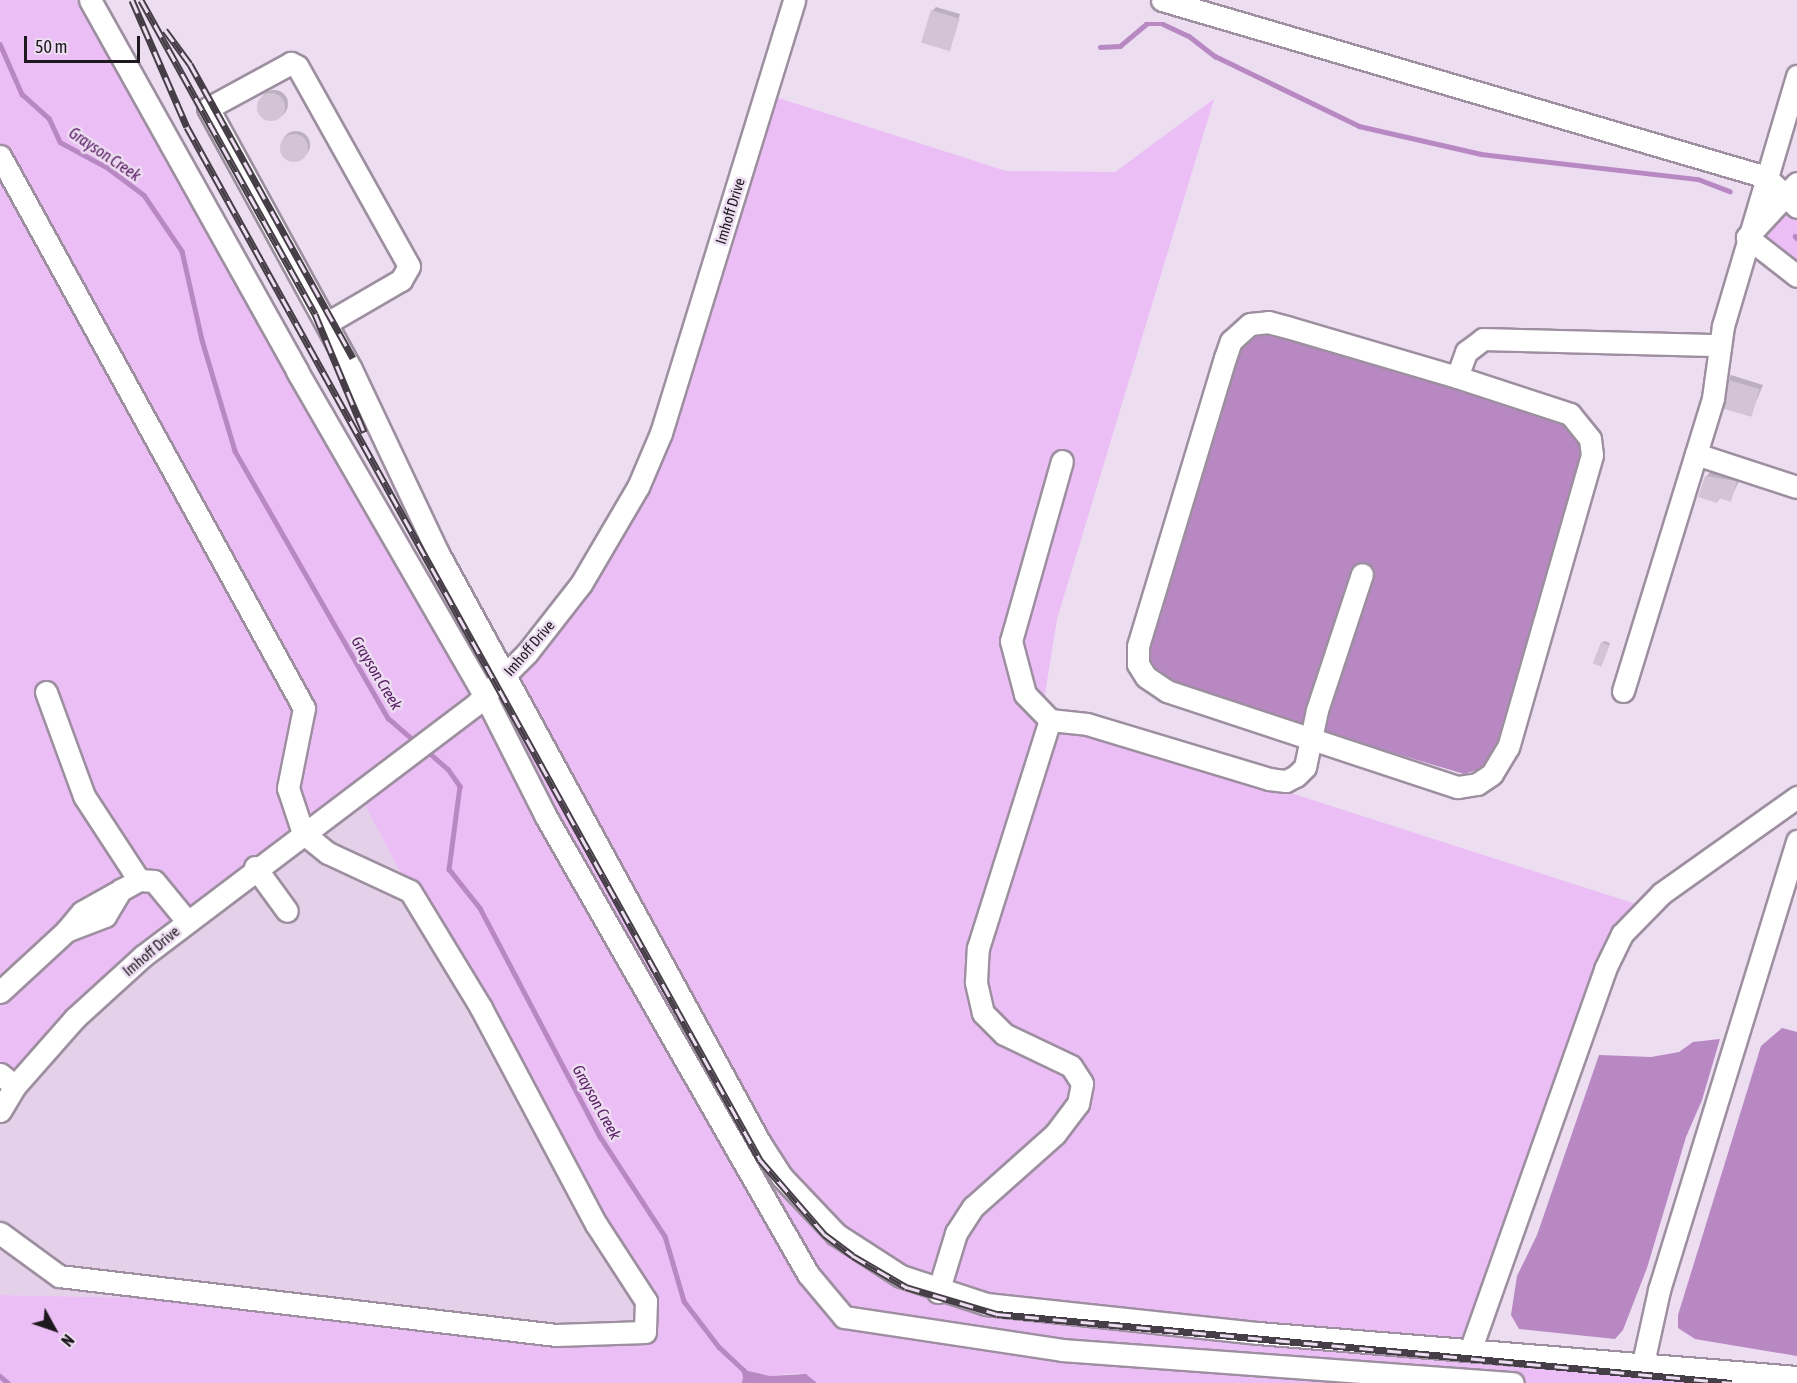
<!DOCTYPE html>
<html>
<head>
<meta charset="utf-8">
<style>
	body { margin:0 }
	#map { position:relative; width:1797px; height:1383px; overflow:hidden; background:#ecddf0; font-family:"Asap Condensed",sans-serif }
	div>[style] { position:absolute }
	[style*='--x'] { left:calc(var(--x)*1px); top:calc(var(--y)*1px); width:calc(var(--w)*1px); rotate:calc(var(--a)*1deg) }
	.built>* { inset:0; background:#e4d0e9 }
	.green>* { inset:0; background:#ebbef5 }
	.water>* { inset:0; background:#b888c3 }
	.shadow>* { inset:0; background:#0003 }
	.round { border-radius:50% }
	.stream>* { height:4.5px; margin:-2.25px; padding:0 2.25px; transform-origin:2.25px; border-radius:2.25px; background:#b888c3 }
	.building>* { inset:0; background:#d2c3d5; transform-origin:0 0 }
	.roads { filter:drop-shadow(2px 0 #9d8fa0) drop-shadow(-2px 0 #9d8fa0) drop-shadow(0 2px #9d8fa0) drop-shadow(0 -2px #9d8fa0) }
	.minor>* { height:21px; margin:-10.5px; padding:0 10.5px; transform-origin:10.5px; border-radius:10.5px; background:#fff }
	.rail>* { height:7px; margin-top:-3.5px; transform-origin:0; background:repeating-linear-gradient(90deg,#ecddf0 0 14px,#463e47 0 28px); box-sizing:border-box; border-block:2px solid #463e47 }
	span { translate:-50% -50%; white-space:nowrap; text-align:center; line-height:1.15; -webkit-text-stroke:5px #ecddf0; paint-order:stroke }
	.street-label { font-size:15px; color:#1e181f }
	.water-label { font-size:16px; color:#561b62; font-style:italic }
	.north { position:absolute; left:24px; top:1299px; width:60px; height:60px; -webkit-text-stroke:4px #ecddf0; paint-order:stroke; rotate:130deg; font-size:16px; font-weight:700; line-height:24px; text-align:center; color:#1e181f }
	.north::after { content:''; display:block; margin:auto; width:21px; height:27px; background:#1e181f; clip-path:polygon(50% 0,100% 100%,50% 72%,0 100%) }
	.scale { position:absolute; left:24px; top:36px; width:116px; height:27px; box-sizing:border-box; border:3px solid #1e181f; border-top:0; padding-left:8px; font-size:18px; line-height:21px; white-space:nowrap; color:#1e181f; -webkit-text-stroke:4px #ecddf0; paint-order:stroke }
</style>
</head>
<body>
<div id="map">
	<div class="built">
		<div style="clip-path:polygon(359px 794px,410px 891px,646px 1301px,645px 1332px,238px 1300px,0 1295px,0 1111px,75px 1018px)"></div>
	</div>
	<div class="green">
		<div style="clip-path:polygon(0 0,90px 0,485px 696px,506px 676px,638px 487px,766px 94px,1006px 171px,1115px 172px,1214px 99px,1057px 619px,1042px 713px,1645px 907px,1632px 920px,1471px 1348px,1790px 1383px,817px 1383px,798px 1373px,770px 1376px,744px 1370px,742px 1383px,0 1383px,0 1295px,238px 1300px,644px 1332px,646px 1301px,410px 891px,359px 794px,143px 956px,0 1111px)"></div>
		<div style="clip-path:polygon(1797px 183px,1797px 276px,1747px 237px)"></div>
	</div>
	<div class="water">
		<div style="clip-path:polygon(1263px 329px,1560px 418px,1586px 450px,1500px 747px,1480px 769px,1464px 774px,1173px 687px,1151px 674px,1144px 647px,1243px 337px)"></div>
		<div style="clip-path:polygon(1782px 1028px,1797px 1032px,1797px 1356px,1695px 1339px,1678px 1328px,1678px 1315px,1761px 1046px)"></div>
		<div style="clip-path:polygon(1720px 1039px,1702px 1100px,1686px 1137px,1647px 1268px,1623px 1330px,1615px 1339px,1519px 1329px,1511px 1315px,1517px 1276px,1537px 1235px,1599px 1055px,1651px 1057px,1679px 1052px,1693px 1042px)"></div>
		<div style="clip-path:polygon(744px 1370px,770px 1376px,806px 1374px,817px 1383px,742px 1383px)"></div>
	</div>
	<div class="shadow">
		<div style="clip-path:polygon(936px 7px,960px 14px,950px 49px,932px 11px)"></div>
		<div class="round" style="left:260px;top:90px;width:28px;height:28px"></div>
		<div class="round" style="left:282px;top:131px;width:28px;height:28px"></div>
		<div style="clip-path:polygon(1731px 375px,1763px 385px,1750px 416px,1718px 406px)"></div>
		<div style="clip-path:polygon(1710px 472px,1741px 477px,1730px 500px,1721px 497px,1717px 502px,1706px 477px)"></div>
		<div style="clip-path:polygon(1604px 641px,1610px 643px,1602px 664px,1602px 643px)"></div>
	</div>
	<div class="stream">
		<div style="--x:0;--y:44;--w:55;--a:66.3"></div>
		<div style="--x:22;--y:94;--w:36;--a:42"></div>
		<div style="--x:49;--y:118;--w:26;--a:65"></div>
		<div style="--x:60;--y:142;--w:55;--a:28.4"></div>
		<div style="--x:108;--y:168;--w:45;--a:36.9"></div>
		<div style="--x:144;--y:195;--w:68;--a:55.8"></div>
		<div style="--x:182;--y:251;--w:91;--a:77.3"></div>
		<div style="--x:202;--y:340;--w:116;--a:73.4"></div>
		<div style="--x:235;--y:451;--w:308;--a:60.2"></div>
		<div style="--x:388;--y:718;--w:38;--a:41"></div>
		<div style="--x:1100;--y:47;--w:20;--a:-3"></div>
		<div style="--x:1120;--y:46;--w:34;--a:-40"></div>
		<div style="--x:1146;--y:24;--w:17;--a:0"></div>
		<div style="--x:1163;--y:24;--w:29;--a:25"></div>
		<div style="--x:1189;--y:36;--w:33;--a:38"></div>
		<div style="--x:1215;--y:56;--w:160;--a:25.9"></div>
		<div style="--x:1359;--y:126;--w:125;--a:12.9"></div>
		<div style="--x:1481;--y:154;--w:218;--a:6.6"></div>
		<div style="--x:1698;--y:179;--w:34;--a:21"></div>
		<div style="--x:1795;--y:236;--w:3;--a:45"></div>
		<div style="--x:426;--y:750;--w:29;--a:41"></div>
		<div style="--x:448;--y:769;--w:21;--a:55"></div>
		<div style="--x:460;--y:786;--w:84;--a:97.5"></div>
		<div style="--x:449;--y:869;--w:50;--a:51.5"></div>
		<div style="--x:480;--y:908;--w:260;--a:62.3"></div>
		<div style="--x:601;--y:1138;--w:117;--a:56.9"></div>
		<div style="--x:665;--y:1236;--w:68;--a:73.7"></div>
		<div style="--x:684;--y:1301;--w:58;--a:52.7"></div>
		<div style="--x:719;--y:1347;--w:34;--a:43"></div>
		<div style="--x:744;--y:1370;--w:13;--a:77"></div>
		<div style="--x:0;--y:1376;--w:11;--a:41"></div>
	</div>
	<div class="building">
		<div style="left:931px;top:10px;width:30px;height:34px;rotate:17deg"></div>
		<div class="round" style="left:257px;top:93px;width:28px;height:28px"></div>
		<div class="round" style="left:280px;top:134px;width:28px;height:28px"></div>
		<div style="left:1725px;top:379px;width:36px;height:29px;rotate:16deg"></div>
		<div style="clip-path:polygon(1705px 476px,1737px 481px,1731px 502px,1719px 498px,1717px 503px,1698px 497px)"></div>
		<div style="left:1601px;top:642px;width:9px;height:23px;rotate:21deg"></div>
	</div>
	<div class="roads">
		<div class="minor">
			<div style="--x:90;--y:0;--w:425;--a:60.8"></div>
			<div style="--x:297;--y:371;--w:375;--a:60"></div>
			<div style="--x:485;--y:696;--w:133;--a:63.2"></div>
			<div style="--x:545;--y:815;--w:529;--a:60.19"></div>
			<div style="--x:808;--y:1274;--w:56;--a:50.1"></div>
			<div style="--x:844;--y:1317;--w:220;--a:8.6"></div>
			<div style="--x:1062;--y:1350;--w:452;--a:4.2"></div>
			<div style="--x:1162;--y:0;--w:629;--a:16.33"></div>
			<div style="--x:1766;--y:177;--w:43;--a:44.1"></div>
			<div style="--x:0;--y:156;--w:630;--a:61.16"></div>
			<div style="--x:304;--y:708;--w:82;--a:101.3"></div>
			<div style="--x:288;--y:788;--w:47;--a:71.6"></div>
			<div style="--x:303;--y:833;--w:32;--a:39"></div>
			<div style="--x:328;--y:853;--w:90;--a:24.9"></div>
			<div style="--x:410;--y:891;--w:137;--a:58.7"></div>
			<div style="--x:481;--y:1008;--w:245;--a:62"></div>
			<div style="--x:596;--y:1224;--w:92;--a:57"></div>
			<div style="--x:646;--y:1301;--w:31;--a:92"></div>
			<div style="--x:645;--y:1332;--w:89;--a:178.1"></div>
			<div style="--x:556;--y:1335;--w:500;--a:-173.23"></div>
			<div style="--x:59;--y:1276;--w:73;--a:-143.9"></div>
			<div style="--x:1797;--y:183;--w:74;--a:132.8"></div>
			<div style="--x:1747;--y:237;--w:63;--a:38"></div>
			<div style="--x:327;--y:323;--w:86;--a:-30.2"></div>
			<div style="--x:401;--y:280;--w:16;--a:-60"></div>
			<div style="--x:409;--y:266;--w:229;--a:-119.2"></div>
			<div style="--x:297;--y:66;--w:7;--a:-153"></div>
			<div style="--x:291;--y:63;--w:94;--a:151.5"></div>
			<div style="--x:208;--y:108;--w:298;--a:61.3"></div>
			<div style="--x:351;--y:369;--w:204;--a:64.7"></div>
			<div style="--x:438;--y:553;--w:672;--a:61.38"></div>
			<div style="--x:760;--y:1143;--w:40;--a:57.1"></div>
			<div style="--x:782;--y:1177;--w:79;--a:46.5"></div>
			<div style="--x:836;--y:1234;--w:77;--a:32.9"></div>
			<div style="--x:901;--y:1276;--w:89;--a:18.2"></div>
			<div style="--x:986;--y:1304;--w:274;--a:6.1"></div>
			<div style="--x:1258;--y:1333;--w:541;--a:4.67"></div>
			<div style="--x:1457;--y:377;--w:119;--a:18.1"></div>
			<div style="--x:1570;--y:414;--w:32;--a:51"></div>
			<div style="--x:1590;--y:439;--w:16;--a:83"></div>
			<div style="--x:1592;--y:455;--w:304;--a:106"></div>
			<div style="--x:1508;--y:747;--w:31;--a:121"></div>
			<div style="--x:1492;--y:774;--w:18;--a:146"></div>
			<div style="--x:1477;--y:784;--w:20;--a:171"></div>
			<div style="--x:1457;--y:787;--w:305;--a:-161.7"></div>
			<div style="--x:1167;--y:691;--w:25;--a:-146"></div>
			<div style="--x:1146;--y:677;--w:15;--a:-122"></div>
			<div style="--x:1138;--y:664;--w:18;--a:-90"></div>
			<div style="--x:1138;--y:646;--w:301;--a:-73.2"></div>
			<div style="--x:1225;--y:358;--w:18;--a:-71"></div>
			<div style="--x:1231;--y:341;--w:25;--a:-42"></div>
			<div style="--x:1250;--y:324;--w:18;--a:-6"></div>
			<div style="--x:1268;--y:322;--w:20;--a:15"></div>
			<div style="--x:1287;--y:327;--w:177;--a:16.4"></div>
			<div style="--x:1457;--y:377;--w:27;--a:-70"></div>
			<div style="--x:1466;--y:352;--w:21;--a:-37"></div>
			<div style="--x:1483;--y:339;--w:237;--a:1.5"></div>
			<div style="--x:1696;--y:454;--w:106;--a:18.1"></div>
			<div style="--x:1623;--y:691;--w:307;--a:-72.9"></div>
			<div style="--x:1713;--y:398;--w:73;--a:-82.1"></div>
			<div style="--x:1723;--y:326;--w:261;--a:-73.5"></div>
			<div style="--x:46;--y:692;--w:111;--a:69.9"></div>
			<div style="--x:84;--y:796;--w:100;--a:56.8"></div>
			<div style="--x:1050;--y:720;--w:37;--a:6"></div>
			<div style="--x:1087;--y:724;--w:190;--a:16.8"></div>
			<div style="--x:1269;--y:779;--w:17;--a:7"></div>
			<div style="--x:1286;--y:781;--w:11;--a:-27"></div>
			<div style="--x:1296;--y:776;--w:13;--a:-45"></div>
			<div style="--x:1305;--y:767;--w:58;--a:-78.1"></div>
			<div style="--x:1317;--y:710;--w:143;--a:-71.7"></div>
			<div style="--x:255;--y:867;--w:54;--a:54"></div>
			<div style="--x:66;--y:931;--w:25;--a:-50"></div>
			<div style="--x:82;--y:912;--w:65;--a:-29.3"></div>
			<div style="--x:139;--y:880;--w:15;--a:4"></div>
			<div style="--x:154;--y:881;--w:52;--a:50.5"></div>
			<div style="--x:0;--y:992;--w:90;--a:-42.7"></div>
			<div style="--x:66;--y:931;--w:42;--a:-21"></div>
			<div style="--x:105;--y:916;--w:31;--a:-59"></div>
			<div style="--x:0;--y:1074;--w:19;--a:39"></div>
			<div style="--x:0;--y:1111;--w:29;--a:-59"></div>
			<div style="--x:15;--y:1086;--w:91;--a:-48.6"></div>
			<div style="--x:75;--y:1018;--w:92;--a:-42.4"></div>
			<div style="--x:143;--y:956;--w:419;--a:-37.1"></div>
			<div style="--x:477;--y:703;--w:71;--a:-45"></div>
			<div style="--x:527;--y:653;--w:88;--a:-52"></div>
			<div style="--x:581;--y:584;--w:113;--a:-59.6"></div>
			<div style="--x:638;--y:487;--w:59;--a:-66.9"></div>
			<div style="--x:661;--y:433;--w:453;--a:-72.9"></div>
			<div style="--x:938;--y:1292;--w:62;--a:-73"></div>
			<div style="--x:956;--y:1233;--w:31;--a:-57"></div>
			<div style="--x:973;--y:1207;--w:110;--a:-41.7"></div>
			<div style="--x:1055;--y:1134;--w:38;--a:-53"></div>
			<div style="--x:1078;--y:1104;--w:21;--a:-79"></div>
			<div style="--x:1082;--y:1083;--w:20;--a:-123"></div>
			<div style="--x:1071;--y:1066;--w:74;--a:-154.5"></div>
			<div style="--x:1004;--y:1034;--w:30;--a:-135"></div>
			<div style="--x:983;--y:1013;--w:32;--a:-103"></div>
			<div style="--x:976;--y:982;--w:34;--a:-87"></div>
			<div style="--x:978;--y:948;--w:239;--a:-72.5"></div>
			<div style="--x:1050;--y:720;--w:36;--a:-134"></div>
			<div style="--x:1025;--y:694;--w:55;--a:-104.8"></div>
			<div style="--x:1011;--y:641;--w:187;--a:-74.2"></div>
			<div style="--x:1471;--y:1348;--w:402;--a:-70.5"></div>
			<div style="--x:1605;--y:969;--w:39;--a:-64"></div>
			<div style="--x:1622;--y:934;--w:57;--a:-45.7"></div>
			<div style="--x:1662;--y:893;--w:166;--a:-35.4"></div>
			<div style="--x:1643;--y:1363;--w:75;--a:-77.6"></div>
			<div style="--x:1659;--y:1290;--w:470;--a:-72.9"></div>
		</div>
	</div>
	<div class="rail">
		<div style="--x:132;--y:0;--w:138;--a:66.6"></div>
		<div style="--x:187;--y:127;--w:1181;--a:60.98"></div>
		<div style="--x:760;--y:1160;--w:98;--a:49.1"></div>
		<div style="--x:824;--y:1234;--w:36;--a:37"></div>
		<div style="--x:853;--y:1256;--w:61;--a:30.3"></div>
		<div style="--x:906;--y:1287;--w:95;--a:16.5"></div>
		<div style="--x:997;--y:1314;--w:738;--a:5.36"></div>
		<div style="--x:141;--y:0;--w:359;--a:61"></div>
		<div style="--x:315;--y:314;--w:128;--a:67.4"></div>
		<div style="--x:165;--y:30;--w:42;--a:53.7"></div>
		<div style="--x:190;--y:64;--w:336;--a:61"></div>
	</div>
	<div class="street-label">
		<span style="left:730px;top:211px;rotate:-73deg">Imhoff Drive</span>
		<span style="left:529px;top:648px;rotate:-49deg">Imhoff Drive</span>
		<span style="left:151px;top:951px;rotate:-40deg">Imhoff Drive</span>
	</div>
	<div class="water-label">
		<span style="left:105px;top:154px;rotate:34deg">Grayson Creek</span>
		<span style="left:377px;top:673px;rotate:59deg">Grayson Creek</span>
		<span style="left:597px;top:1102px;rotate:61deg">Grayson Creek</span>
	</div>
	<div class="north">N</div>
	<div class="scale">50 m</div>
</div>
</body>
</html>
